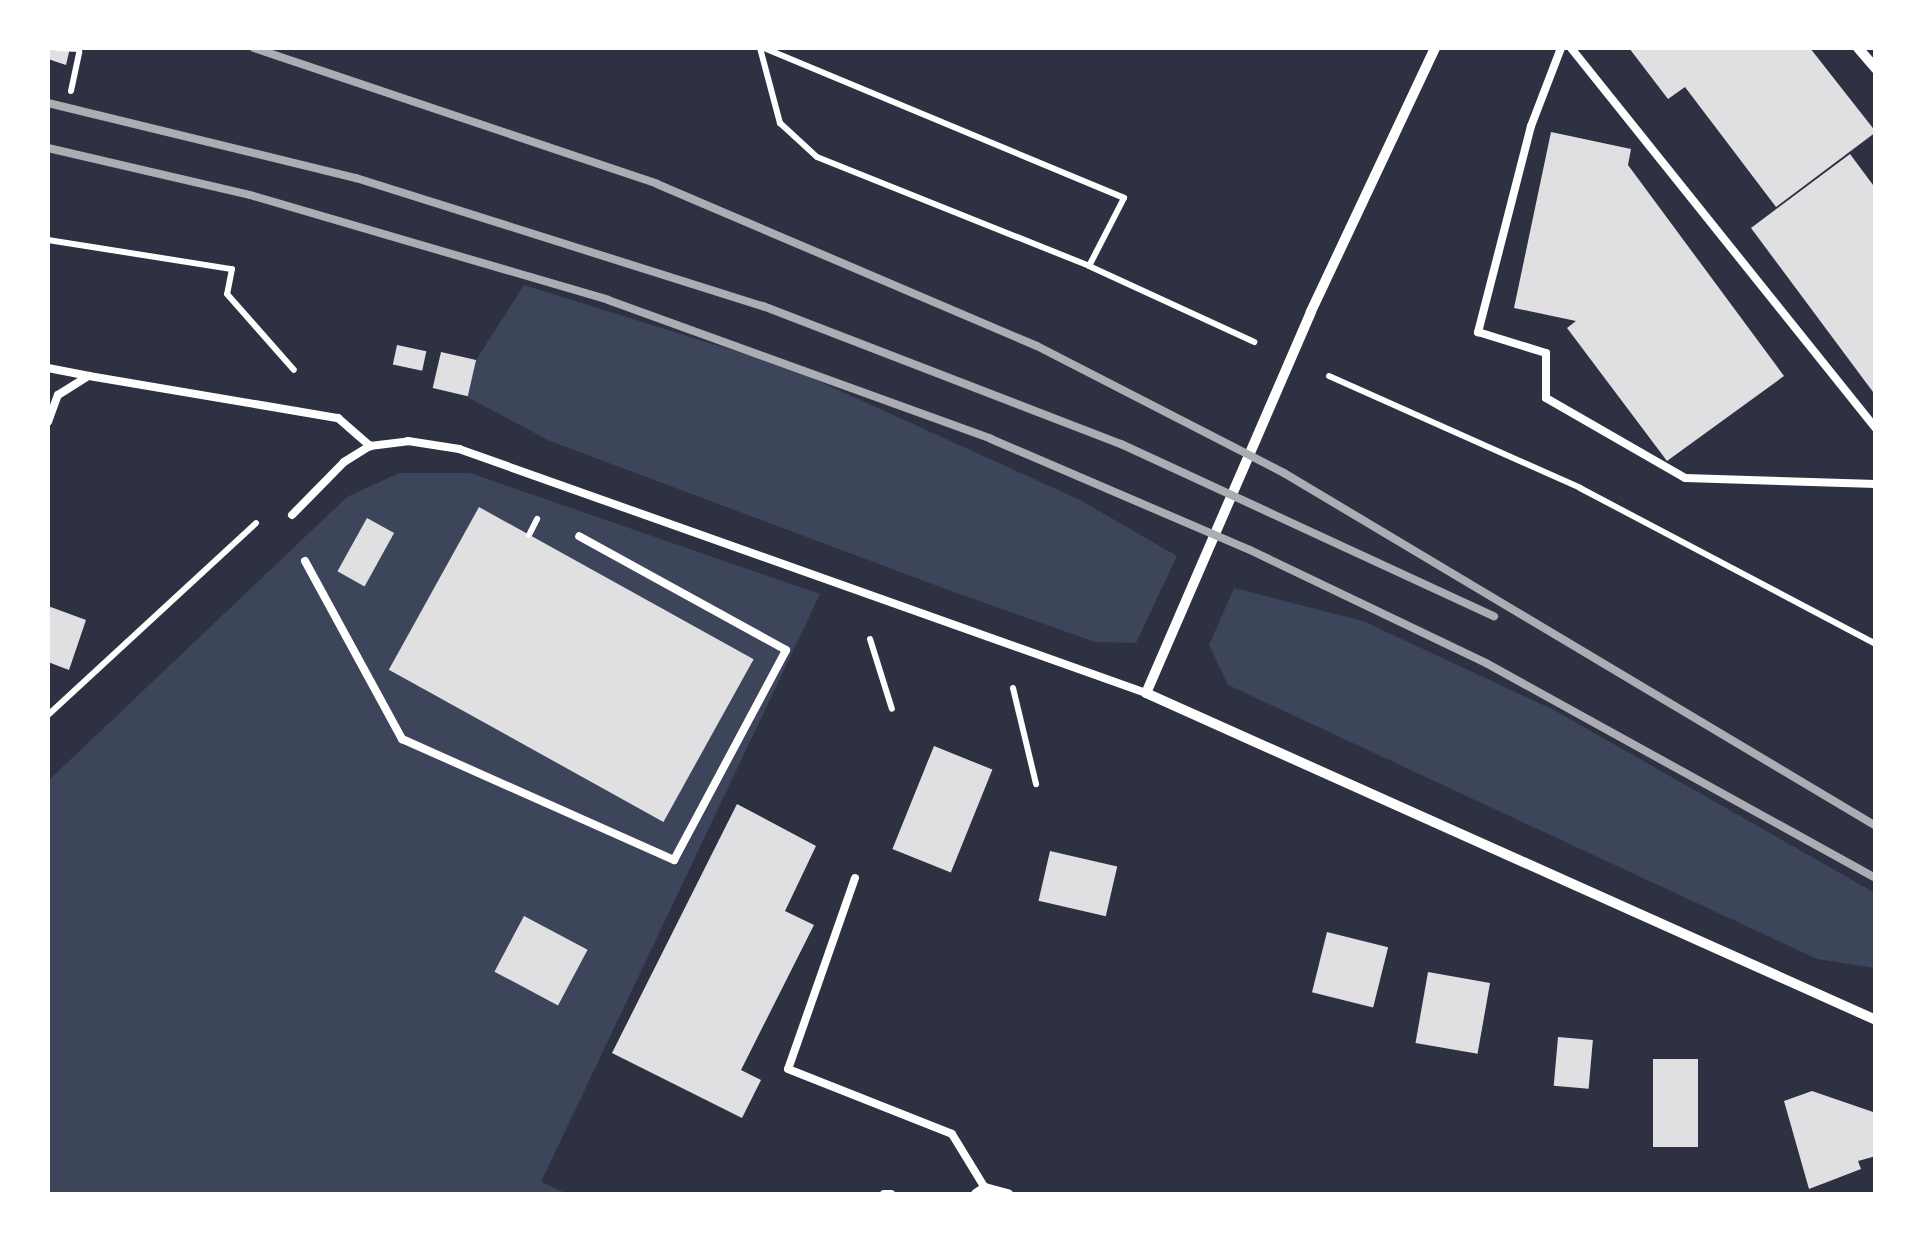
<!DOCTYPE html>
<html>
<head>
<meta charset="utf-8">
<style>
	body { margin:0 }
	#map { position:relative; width:1923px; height:1242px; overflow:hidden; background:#2d3142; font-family:Raleway,sans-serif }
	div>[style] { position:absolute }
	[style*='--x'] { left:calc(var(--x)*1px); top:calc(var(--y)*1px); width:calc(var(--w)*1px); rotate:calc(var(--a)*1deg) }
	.green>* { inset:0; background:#3c4559 }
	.building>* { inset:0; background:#e0e0e3; transform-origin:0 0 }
	.path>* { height:6px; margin:-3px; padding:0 3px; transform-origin:3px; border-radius:3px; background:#fff }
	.service>* { height:8px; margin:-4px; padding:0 4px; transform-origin:4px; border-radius:4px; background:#fff }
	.minor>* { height:10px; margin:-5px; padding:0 5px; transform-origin:5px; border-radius:5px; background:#fff }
	.rail>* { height:8px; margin:-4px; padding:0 4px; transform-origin:4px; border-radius:4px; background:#abadb3 }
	span { translate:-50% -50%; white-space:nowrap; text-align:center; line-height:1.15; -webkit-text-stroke:8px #fff; paint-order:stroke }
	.frame { position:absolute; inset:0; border:50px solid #fff; pointer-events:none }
</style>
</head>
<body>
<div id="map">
	<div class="green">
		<div style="clip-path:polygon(524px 285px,790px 368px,1080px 500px,1177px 556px,1136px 643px,1095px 642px,951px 591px,550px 441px,467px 397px,476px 360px)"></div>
		<div style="clip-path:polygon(399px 473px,470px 473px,820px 594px,541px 1182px,568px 1194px,48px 1194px,48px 781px,347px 497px)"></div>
		<div style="clip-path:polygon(1234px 588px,1363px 621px,1554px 710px,1875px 893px,1875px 968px,1817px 959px,1228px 685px,1209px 645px)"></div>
	</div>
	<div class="building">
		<div style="clip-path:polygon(48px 48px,70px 48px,66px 65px,48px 59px)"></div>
		<div style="clip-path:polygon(1629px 48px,1810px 48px,1876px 132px,1776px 207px,1685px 87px,1668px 99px)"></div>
		<div style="clip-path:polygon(1551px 132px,1631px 149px,1628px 165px,1784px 376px,1667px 461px,1567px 328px,1576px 321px,1514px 308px)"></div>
		<div style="clip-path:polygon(1850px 154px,1876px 189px,1876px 396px,1751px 228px)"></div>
		<div style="left:397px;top:345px;width:30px;height:20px;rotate:12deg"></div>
		<div style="left:441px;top:352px;width:36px;height:37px;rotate:13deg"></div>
		<div style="left:479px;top:507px;width:314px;height:186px;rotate:29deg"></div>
		<div style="left:367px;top:518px;width:31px;height:61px;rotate:29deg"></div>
		<div style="clip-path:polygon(48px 606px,86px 620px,69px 670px,48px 662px)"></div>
		<div style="left:934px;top:746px;width:63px;height:111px;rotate:22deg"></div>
		<div style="clip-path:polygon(737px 804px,816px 846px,785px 911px,814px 925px,741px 1070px,761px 1080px,742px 1118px,612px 1053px)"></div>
		<div style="left:1050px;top:851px;width:69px;height:51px;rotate:13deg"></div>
		<div style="left:524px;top:916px;width:72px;height:63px;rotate:28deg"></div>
		<div style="left:1327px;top:932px;width:63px;height:62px;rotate:14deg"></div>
		<div style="left:1428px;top:972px;width:63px;height:72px;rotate:10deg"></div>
		<div style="left:1558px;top:1037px;width:35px;height:49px;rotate:5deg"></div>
		<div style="left:1653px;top:1059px;width:45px;height:88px"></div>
		<div style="clip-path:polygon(1812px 1091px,1876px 1113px,1876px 1156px,1858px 1161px,1861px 1169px,1809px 1189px,1784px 1101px)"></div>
	</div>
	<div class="path">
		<div style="--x:58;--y:48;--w:21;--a:3"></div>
		<div style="--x:760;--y:48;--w:78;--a:75.1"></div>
		<div style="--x:780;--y:123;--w:50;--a:42.6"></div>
		<div style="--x:817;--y:157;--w:293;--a:21.8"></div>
		<div style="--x:1089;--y:266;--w:182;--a:24.7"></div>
		<div style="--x:764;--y:48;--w:390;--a:22.6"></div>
		<div style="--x:1124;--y:198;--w:76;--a:117.2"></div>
		<div style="--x:71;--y:91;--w:40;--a:-78"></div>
		<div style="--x:48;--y:240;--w:186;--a:9"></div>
		<div style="--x:232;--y:269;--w:25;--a:101"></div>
		<div style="--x:227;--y:294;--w:101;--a:48.6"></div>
		<div style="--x:1329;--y:376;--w:275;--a:24"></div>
		<div style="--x:1580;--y:488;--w:335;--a:27.8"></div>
		<div style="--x:529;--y:535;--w:18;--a:-63"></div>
		<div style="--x:870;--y:639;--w:73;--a:72.6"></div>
		<div style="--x:1013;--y:688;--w:99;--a:76.5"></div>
		<div style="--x:48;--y:715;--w:283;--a:-42.7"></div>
	</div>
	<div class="service">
		<div style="--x:1561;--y:48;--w:84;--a:111"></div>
		<div style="--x:1531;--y:126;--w:213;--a:104.4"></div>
		<div style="--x:1478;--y:332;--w:71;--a:17.2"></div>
		<div style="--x:1546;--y:353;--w:45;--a:90"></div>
		<div style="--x:1546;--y:398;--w:160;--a:29.9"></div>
		<div style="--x:1685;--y:478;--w:191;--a:1.8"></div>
		<div style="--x:1571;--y:48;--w:488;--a:51.3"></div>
		<div style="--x:48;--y:368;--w:42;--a:11"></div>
		<div style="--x:48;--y:422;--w:29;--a:-70"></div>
		<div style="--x:58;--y:395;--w:36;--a:-32"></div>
		<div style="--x:89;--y:376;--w:253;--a:9.6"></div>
		<div style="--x:338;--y:418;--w:43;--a:41.2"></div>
		<div style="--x:292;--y:515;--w:74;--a:-45.5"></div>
		<div style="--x:344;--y:462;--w:31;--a:-32"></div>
		<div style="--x:370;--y:446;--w:38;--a:-7"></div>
		<div style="--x:408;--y:441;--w:52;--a:8.9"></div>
		<div style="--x:459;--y:449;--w:729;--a:19.55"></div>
		<div style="--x:305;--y:561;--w:203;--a:61.4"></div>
		<div style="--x:402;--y:739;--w:298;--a:24"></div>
		<div style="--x:674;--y:860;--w:238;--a:-61.9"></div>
		<div style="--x:786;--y:650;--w:236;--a:-151.2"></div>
		<div style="--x:855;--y:878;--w:202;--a:109.3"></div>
		<div style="--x:788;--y:1069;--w:176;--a:21.6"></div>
		<div style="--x:952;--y:1134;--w:63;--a:58.6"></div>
		<div style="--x:884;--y:1194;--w:7;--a:0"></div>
	</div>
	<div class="minor">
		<div style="--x:1435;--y:48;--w:292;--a:115.2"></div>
		<div style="--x:1311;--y:312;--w:415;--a:113.4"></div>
		<div style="--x:1146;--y:693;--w:800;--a:24.13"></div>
		<div style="--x:1858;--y:48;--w:28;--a:49"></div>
		<div style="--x:976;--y:1194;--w:11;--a:-34"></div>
		<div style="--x:985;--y:1188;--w:24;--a:15"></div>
	</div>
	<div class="rail">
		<div style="--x:254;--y:48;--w:425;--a:18.6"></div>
		<div style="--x:657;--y:184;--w:413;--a:23.1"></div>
		<div style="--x:1037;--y:346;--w:278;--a:27.2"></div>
		<div style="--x:1284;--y:473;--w:689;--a:30.81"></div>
		<div style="--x:48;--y:103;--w:317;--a:13.7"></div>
		<div style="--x:356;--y:178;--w:427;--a:17.5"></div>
		<div style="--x:763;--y:306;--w:384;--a:21.1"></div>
		<div style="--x:1121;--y:444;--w:411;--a:24.8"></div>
		<div style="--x:48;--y:148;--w:207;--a:13.1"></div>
		<div style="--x:250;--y:195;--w:373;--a:16.3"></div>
		<div style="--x:608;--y:300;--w:407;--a:19.9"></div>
		<div style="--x:991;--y:439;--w:282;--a:23.2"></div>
		<div style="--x:1250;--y:550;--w:262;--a:25.6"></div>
		<div style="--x:1486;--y:663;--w:445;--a:28.9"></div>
	</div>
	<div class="frame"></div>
</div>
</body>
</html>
